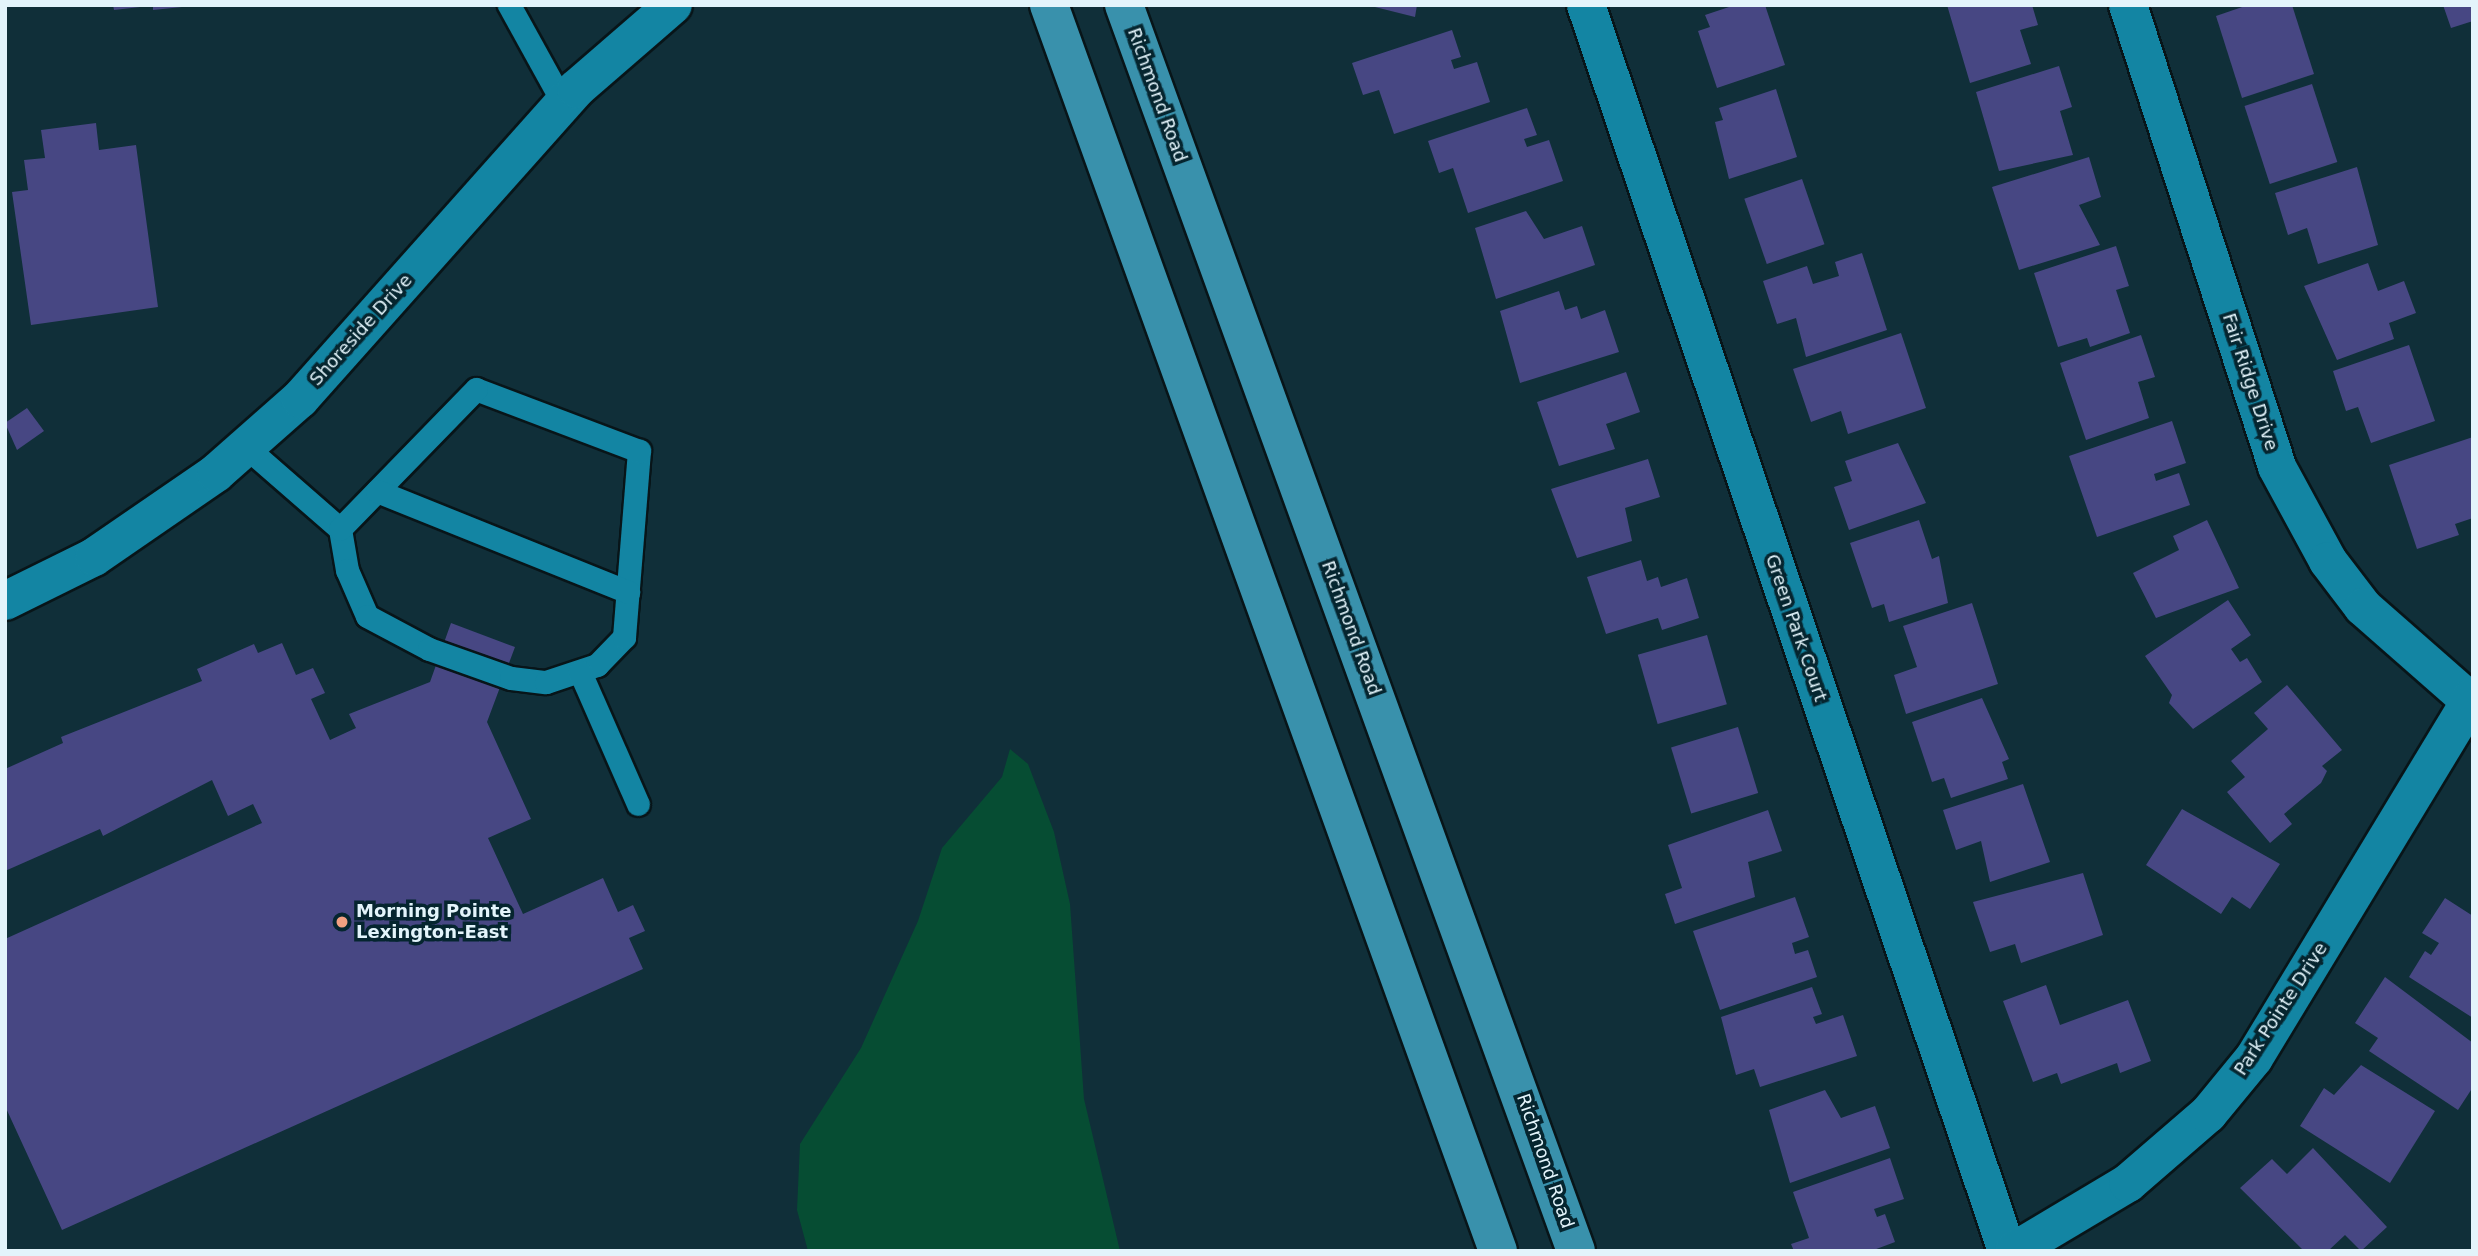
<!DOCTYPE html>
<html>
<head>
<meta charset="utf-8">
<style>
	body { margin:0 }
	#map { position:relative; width:2478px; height:1256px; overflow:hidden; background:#102f39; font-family:"DejaVu Sans",sans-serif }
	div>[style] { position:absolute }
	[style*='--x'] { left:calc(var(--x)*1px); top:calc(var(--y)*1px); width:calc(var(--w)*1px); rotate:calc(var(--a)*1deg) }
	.water>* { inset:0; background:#064d33 }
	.building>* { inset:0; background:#474783; transform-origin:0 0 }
	.roads { filter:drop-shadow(2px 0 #081519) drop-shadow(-2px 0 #081519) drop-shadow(0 2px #081519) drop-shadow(0 -2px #081519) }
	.lane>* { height:23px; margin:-11.5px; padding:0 11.5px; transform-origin:11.5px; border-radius:11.5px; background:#1385a3 }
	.street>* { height:38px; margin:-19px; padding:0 19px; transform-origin:19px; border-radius:19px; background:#1385a3 }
	.highway>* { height:38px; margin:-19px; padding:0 19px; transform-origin:19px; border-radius:19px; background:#3991ac }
	.dots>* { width:19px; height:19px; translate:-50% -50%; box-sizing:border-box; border:4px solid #05252f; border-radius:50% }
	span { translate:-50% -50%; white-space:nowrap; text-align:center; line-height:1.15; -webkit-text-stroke:7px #05252f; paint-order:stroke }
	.street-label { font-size:18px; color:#e3f4fb }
	.poi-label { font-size:18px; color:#e3f4fb; font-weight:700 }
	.left { translate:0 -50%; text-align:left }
	.frame { position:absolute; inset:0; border:7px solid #e3f4fb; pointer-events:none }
</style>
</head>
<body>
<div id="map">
	<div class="water">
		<div style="clip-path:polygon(1010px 749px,1028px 764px,1054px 832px,1070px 904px,1084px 1099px,1120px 1251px,808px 1251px,797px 1210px,800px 1144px,861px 1048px,918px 921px,942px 848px,1002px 777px)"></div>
	</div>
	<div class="building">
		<div style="clip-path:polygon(113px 5px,140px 5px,140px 7px,114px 10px)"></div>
		<div style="clip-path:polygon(153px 5px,182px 5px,182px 7px,153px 10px)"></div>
		<div style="clip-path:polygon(1367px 5px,1417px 5px,1415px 17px)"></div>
		<div style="clip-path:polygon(1735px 5px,1765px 5px,1785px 65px,1717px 88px,1698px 31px,1710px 27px,1705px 15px)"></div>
		<div style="clip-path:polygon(1947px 5px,2032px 5px,2038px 25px,2020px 30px,2031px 64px,1970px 83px)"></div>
		<div style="clip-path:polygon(2248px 5px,2292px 5px,2314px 74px,2242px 98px,2216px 16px)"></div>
		<div style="clip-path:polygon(2443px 5px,2473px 5px,2473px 21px,2451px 28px)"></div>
		<div style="clip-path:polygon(1452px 30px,1461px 57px,1451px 60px,1454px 69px,1477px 62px,1490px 102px,1394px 134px,1379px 90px,1363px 95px,1352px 63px)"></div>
		<div style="clip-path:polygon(2059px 66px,2072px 107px,2060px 111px,2073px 155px,1999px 171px,1976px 92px)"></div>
		<div style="left:2312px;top:84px;width:82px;height:71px;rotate:72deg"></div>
		<div style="clip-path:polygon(1776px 89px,1797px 157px,1729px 179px,1715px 122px,1723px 120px,1719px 108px)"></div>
		<div style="clip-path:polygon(1527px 108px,1537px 135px,1524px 139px,1527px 147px,1549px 140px,1563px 181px,1468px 213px,1453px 168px,1439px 173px,1428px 141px)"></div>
		<div style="clip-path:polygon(96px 123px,99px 150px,136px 145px,158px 307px,31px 325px,12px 192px,28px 190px,24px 160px,45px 158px,41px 130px)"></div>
		<div style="clip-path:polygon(2089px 157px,2101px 197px,2079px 205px,2100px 245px,2019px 270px,1992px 187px)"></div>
		<div style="clip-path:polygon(2357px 167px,2378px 245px,2318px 264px,2307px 228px,2288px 235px,2275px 193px)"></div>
		<div style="left:1802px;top:179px;width:69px;height:61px;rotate:71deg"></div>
		<div style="clip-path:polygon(1526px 211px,1544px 239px,1582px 226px,1595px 265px,1496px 299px,1475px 228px)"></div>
		<div style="clip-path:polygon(2116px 246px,2129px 286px,2116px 290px,2130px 333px,2090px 347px,2087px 338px,2058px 347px,2034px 273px)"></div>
		<div style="clip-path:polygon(1862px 253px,1887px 330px,1806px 357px,1796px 318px,1777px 324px,1763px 281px,1807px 266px,1813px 284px,1839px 276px,1835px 262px)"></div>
		<div style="clip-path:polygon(2368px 263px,2378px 291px,2404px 281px,2416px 313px,2389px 323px,2394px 339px,2337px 360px,2304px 286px)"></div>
		<div style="clip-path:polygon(1559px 291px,1565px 310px,1577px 306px,1581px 319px,1605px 310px,1619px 352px,1520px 383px,1500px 311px)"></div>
		<div style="clip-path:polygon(1901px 333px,1926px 408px,1848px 434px,1841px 411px,1811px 422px,1793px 369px)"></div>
		<div style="clip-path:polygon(2141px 335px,2155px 377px,2138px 382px,2149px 418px,2086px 440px,2060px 363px)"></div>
		<div style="clip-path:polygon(2409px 345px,2435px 421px,2371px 443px,2358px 407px,2346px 411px,2333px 371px)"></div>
		<div style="clip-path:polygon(1626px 372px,1640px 412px,1606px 424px,1615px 449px,1559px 466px,1537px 402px)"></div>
		<div style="clip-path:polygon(27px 408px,44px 431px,17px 450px,5px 423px)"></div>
		<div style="clip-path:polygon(2172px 421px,2186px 463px,2154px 474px,2156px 481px,2179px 473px,2190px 505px,2097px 537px,2069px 456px)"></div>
		<div style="clip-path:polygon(2473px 437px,2473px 518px,2455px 524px,2459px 535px,2417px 549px,2389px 465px)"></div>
		<div style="clip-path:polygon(1898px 443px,1926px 503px,1849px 530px,1834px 487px,1852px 481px,1845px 461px)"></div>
		<div style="clip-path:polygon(1648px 459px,1660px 497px,1625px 508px,1632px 541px,1577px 558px,1551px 489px)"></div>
		<div style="clip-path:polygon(1919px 520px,1932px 559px,1939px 556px,1948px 603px,1889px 622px,1884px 604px,1872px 608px,1850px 543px)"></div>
		<div style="clip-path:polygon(2207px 520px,2239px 588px,2156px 618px,2133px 573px,2179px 550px,2173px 536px)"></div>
		<div style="clip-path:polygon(1641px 560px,1647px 581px,1658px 577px,1661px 587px,1687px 578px,1699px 618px,1662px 630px,1658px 618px,1606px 634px,1587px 577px)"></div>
		<div style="clip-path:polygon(2228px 600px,2251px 635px,2231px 649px,2240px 662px,2247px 658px,2262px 682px,2193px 729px,2169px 703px,2172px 695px,2145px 656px)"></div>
		<div style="clip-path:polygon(1972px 603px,1998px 684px,1906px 714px,1894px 675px,1917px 667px,1903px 626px)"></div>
		<div style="clip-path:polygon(451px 623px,515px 647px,487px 722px,531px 819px,488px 838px,523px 914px,603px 878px,618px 912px,633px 905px,645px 931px,629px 938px,643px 969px,62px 1230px,5px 1106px,5px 939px,262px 823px,253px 804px,228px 816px,212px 780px,103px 836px,100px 829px,5px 871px,5px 769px,63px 743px,61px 737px,202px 681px,197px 669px,254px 644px,258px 653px,282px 643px,296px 675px,313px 668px,325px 693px,311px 699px,330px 740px,356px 728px,349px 714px,430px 682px)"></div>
		<div style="left:1707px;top:635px;width:72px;height:72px;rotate:74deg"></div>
		<div style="clip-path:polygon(2287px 685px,2342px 750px,2322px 766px,2327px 771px,2321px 783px,2284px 814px,2292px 824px,2270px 843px,2227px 792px,2245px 777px,2231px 761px,2268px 729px,2254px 713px)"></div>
		<div style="clip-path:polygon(1982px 698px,2009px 759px,2002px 762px,2008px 779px,1951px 798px,1944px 778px,1932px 782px,1912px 722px)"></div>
		<div style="left:1738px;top:727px;width:69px;height:70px;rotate:73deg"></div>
		<div style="clip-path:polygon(2023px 784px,2050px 862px,1990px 882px,1981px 841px,1956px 850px,1943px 810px)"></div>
		<div style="clip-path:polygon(2182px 809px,2280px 864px,2250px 909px,2232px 897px,2221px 914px,2146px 865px)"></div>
		<div style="clip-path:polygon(1768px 810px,1782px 851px,1748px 862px,1755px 897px,1675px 924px,1665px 894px,1682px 888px,1668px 845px)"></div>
		<div style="clip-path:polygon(2083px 873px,2103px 935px,2021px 963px,2015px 944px,1990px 952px,1973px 902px)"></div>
		<div style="clip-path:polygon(1795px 897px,1809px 937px,1792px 943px,1795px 954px,1808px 950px,1817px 977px,1720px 1010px,1693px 931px)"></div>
		<div style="clip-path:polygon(2445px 898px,2473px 916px,2473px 1018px,2409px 977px,2425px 951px,2431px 955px,2439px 943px,2422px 933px)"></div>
		<div style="clip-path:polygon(2385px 977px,2473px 1043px,2473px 1087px,2458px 1110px,2369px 1051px,2378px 1038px,2355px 1023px)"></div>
		<div style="clip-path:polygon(2046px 985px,2060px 1025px,2128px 1000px,2151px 1061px,2120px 1073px,2117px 1063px,2061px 1084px,2057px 1073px,2033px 1082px,2003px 1001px)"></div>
		<div style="clip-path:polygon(1812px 987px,1822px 1014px,1813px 1017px,1816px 1024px,1843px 1015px,1857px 1056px,1760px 1087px,1754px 1069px,1736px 1075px,1721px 1017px)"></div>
		<div style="clip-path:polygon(2361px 1065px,2435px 1111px,2390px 1183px,2300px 1126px,2324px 1088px,2334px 1095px)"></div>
		<div style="clip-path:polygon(1825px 1090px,1841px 1118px,1875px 1106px,1890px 1148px,1790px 1183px,1769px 1110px)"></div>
		<div style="clip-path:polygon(2313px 1148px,2387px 1227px,2361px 1251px,2345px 1235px,2328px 1251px,2304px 1251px,2240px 1188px,2272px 1159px,2287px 1174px)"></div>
		<div style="clip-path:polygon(1890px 1158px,1904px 1199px,1874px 1209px,1877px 1217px,1885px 1214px,1895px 1242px,1871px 1251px,1794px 1251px,1791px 1244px,1809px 1238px,1793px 1192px)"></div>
	</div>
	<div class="roads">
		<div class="lane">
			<div style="--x:509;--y:5;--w:112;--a:61.1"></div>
			<div style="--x:246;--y:447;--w:125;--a:41.1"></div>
			<div style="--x:340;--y:529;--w:42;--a:80.3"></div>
			<div style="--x:347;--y:570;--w:50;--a:66.5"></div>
			<div style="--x:367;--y:616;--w:70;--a:28"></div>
			<div style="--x:429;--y:649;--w:87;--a:19.5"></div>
			<div style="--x:511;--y:678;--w:35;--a:7"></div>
			<div style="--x:546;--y:682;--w:54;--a:-18.4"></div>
			<div style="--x:597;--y:665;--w:39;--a:-46"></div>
			<div style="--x:624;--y:637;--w:187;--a:-85.4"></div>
			<div style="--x:639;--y:451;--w:174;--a:-159.2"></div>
			<div style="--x:476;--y:389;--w:195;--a:134.2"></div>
			<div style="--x:377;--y:491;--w:271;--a:21.9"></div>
			<div style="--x:580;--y:672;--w:144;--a:66.3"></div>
		</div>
		<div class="street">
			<div style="--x:1586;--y:5;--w:1315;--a:71.33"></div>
			<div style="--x:2128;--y:5;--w:485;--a:72.1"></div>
			<div style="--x:2277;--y:467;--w:107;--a:61.5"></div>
			<div style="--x:2328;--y:561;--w:58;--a:52.7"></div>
			<div style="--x:2363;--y:607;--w:142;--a:41.3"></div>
			<div style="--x:5;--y:601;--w:99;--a:-26.3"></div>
			<div style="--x:94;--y:557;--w:148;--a:-34.5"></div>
			<div style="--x:216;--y:473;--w:112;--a:-41.4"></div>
			<div style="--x:300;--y:399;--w:415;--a:-48.3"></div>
			<div style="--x:576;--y:89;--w:128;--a:-40.9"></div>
			<div style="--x:2014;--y:1251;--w:133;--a:-30.8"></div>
			<div style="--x:2128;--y:1183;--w:106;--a:-40.8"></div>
			<div style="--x:2208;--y:1114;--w:72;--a:-50.6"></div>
			<div style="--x:2254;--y:1058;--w:423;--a:-58.8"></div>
		</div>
		<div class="highway">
			<div style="--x:1049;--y:5;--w:1324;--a:70.18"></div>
			<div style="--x:1124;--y:5;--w:1325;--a:70.06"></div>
		</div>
	</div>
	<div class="dots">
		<div style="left:342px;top:922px;background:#f2a081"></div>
	</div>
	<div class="street-label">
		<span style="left:1157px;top:95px;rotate:70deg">Richmond Road</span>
		<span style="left:361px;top:330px;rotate:-48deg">Shoreside Drive</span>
		<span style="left:2250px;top:382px;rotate:72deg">Fair Ridge Drive</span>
		<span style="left:1351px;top:628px;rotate:70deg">Richmond Road</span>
		<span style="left:1796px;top:628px;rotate:71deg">Green Park Court</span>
		<span style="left:2281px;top:1009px;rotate:-57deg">Park Pointe Drive</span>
		<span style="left:1545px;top:1161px;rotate:71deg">Richmond Road</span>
	</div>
	<div class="poi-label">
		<span class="left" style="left:356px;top:922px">Morning Pointe<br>Lexington-East</span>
	</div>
	<div class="frame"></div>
</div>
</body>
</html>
